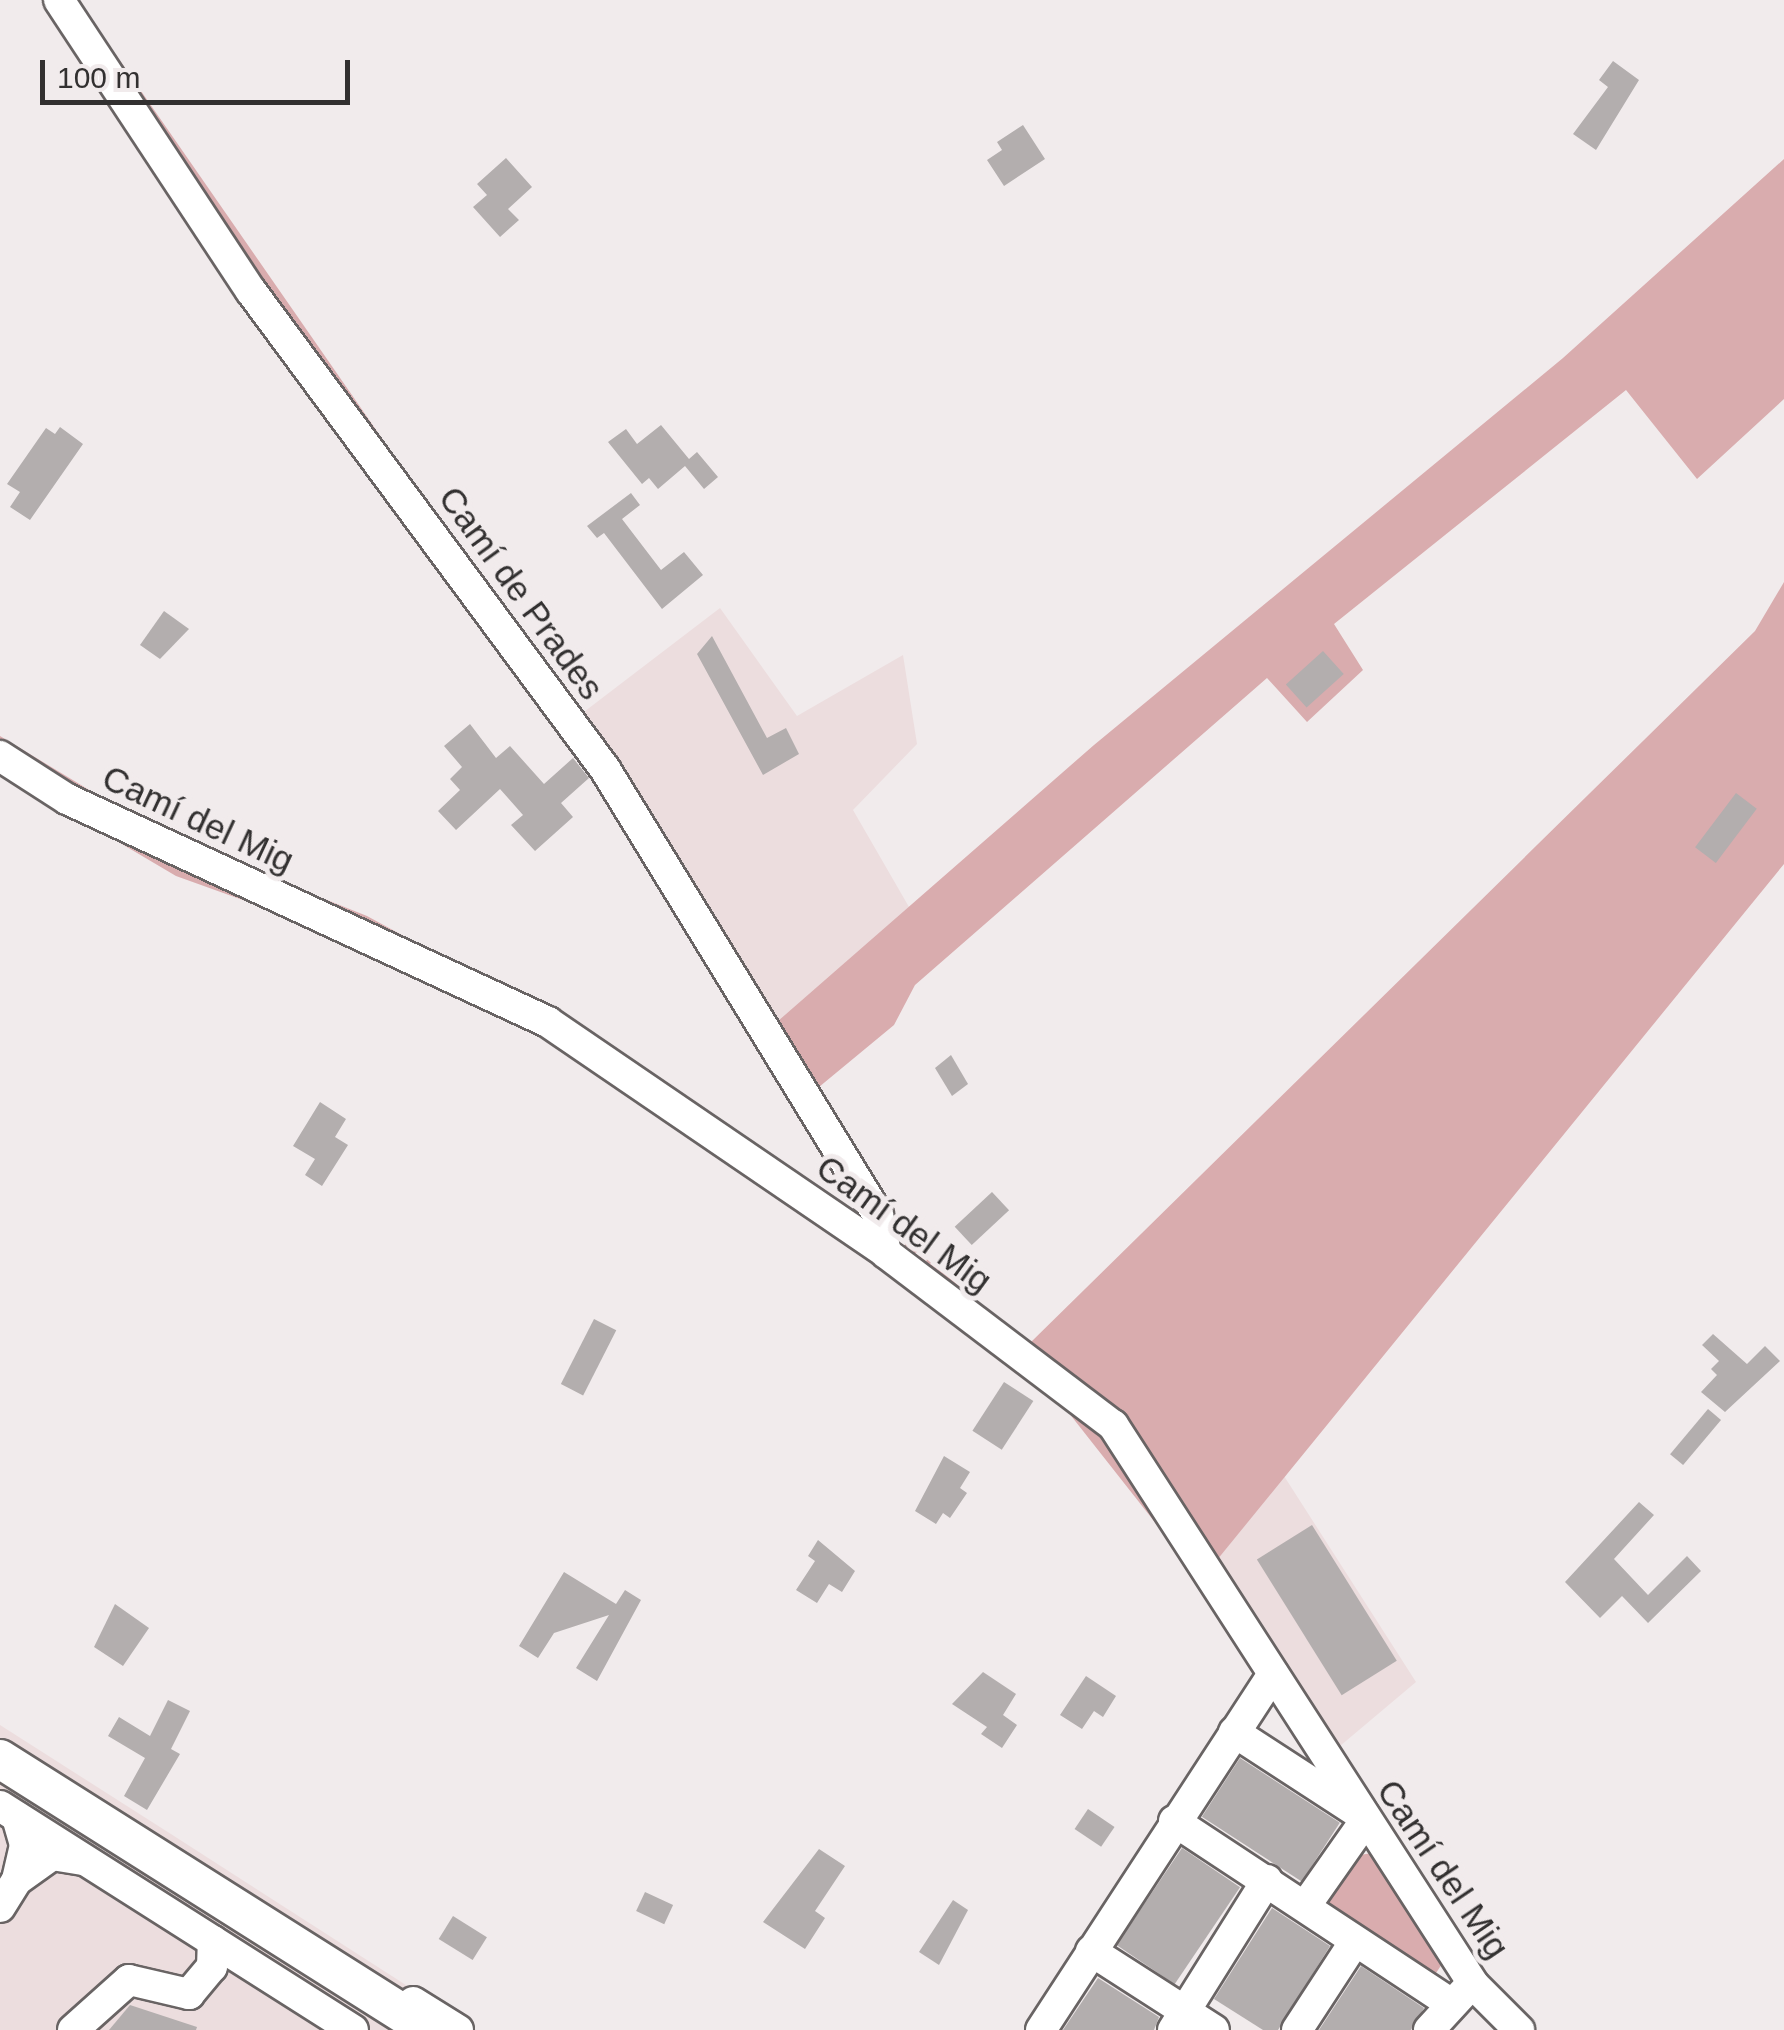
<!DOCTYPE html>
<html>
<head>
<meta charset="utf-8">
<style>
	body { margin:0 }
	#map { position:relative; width:1784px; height:2030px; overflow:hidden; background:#f1ebec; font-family:Arial,sans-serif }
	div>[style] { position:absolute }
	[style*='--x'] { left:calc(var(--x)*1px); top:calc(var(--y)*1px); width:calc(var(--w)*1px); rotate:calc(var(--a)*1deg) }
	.built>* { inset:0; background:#ecddde }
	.green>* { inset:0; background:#d9acae }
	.building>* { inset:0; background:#b3aeae; transform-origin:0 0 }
	.roads { filter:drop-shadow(2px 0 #696464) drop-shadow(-2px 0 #696464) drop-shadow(0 2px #696464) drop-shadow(0 -2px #696464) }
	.minor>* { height:30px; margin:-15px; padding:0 15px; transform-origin:15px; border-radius:15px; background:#fff }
	.major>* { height:38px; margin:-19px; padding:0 19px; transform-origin:19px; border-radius:19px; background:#fff }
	span { translate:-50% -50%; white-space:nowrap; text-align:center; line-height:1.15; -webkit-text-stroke:10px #f1ebec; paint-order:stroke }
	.street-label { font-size:35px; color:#323030 }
	.scale { position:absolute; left:40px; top:60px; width:310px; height:45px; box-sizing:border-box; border:5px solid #323030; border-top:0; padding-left:12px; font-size:30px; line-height:35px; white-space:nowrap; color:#323030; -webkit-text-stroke:8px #f1ebec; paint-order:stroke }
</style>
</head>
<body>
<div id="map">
	<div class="built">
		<div style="clip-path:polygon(720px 608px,797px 716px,903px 655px,917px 744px,853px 810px,909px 907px,778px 1021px,576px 718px)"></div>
		<div style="clip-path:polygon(1284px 1476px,1416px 1682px,1340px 1746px,1216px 1561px)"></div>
		<div style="clip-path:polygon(0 1725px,174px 1836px,476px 2030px,0 2030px)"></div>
	</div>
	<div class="green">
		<div style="clip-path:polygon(47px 0,77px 0,107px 42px,576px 718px,778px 1021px,1094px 745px,1563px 358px,1784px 159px,1784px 399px,1697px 479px,1626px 390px,1334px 624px,1363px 670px,1307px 722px,1267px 678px,915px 985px,894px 1025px,819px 1087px,918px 1252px,1029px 1344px,1755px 631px,1784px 582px,1784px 864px,1217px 1560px,1274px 1646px,1255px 1675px,1161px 1530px,1061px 1403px,852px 1241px,544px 1031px,315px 926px,176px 876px,0 772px,0 736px,162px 834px,367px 916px,560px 1021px,863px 1221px,771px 1057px,612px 800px)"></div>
		<div style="clip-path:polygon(1372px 1853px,1444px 1961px,1432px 1979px,1326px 1902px,1360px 1855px)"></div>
	</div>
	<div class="building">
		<div style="clip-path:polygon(1613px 61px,1639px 80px,1596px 150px,1573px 134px,1608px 87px,1599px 80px)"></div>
		<div style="clip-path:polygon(1023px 125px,1045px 159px,1004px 186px,987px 160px,1002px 150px,997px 142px)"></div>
		<div style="clip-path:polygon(506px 158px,532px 187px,508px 209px,519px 220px,500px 237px,473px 207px,487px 195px,477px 184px)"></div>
		<div style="clip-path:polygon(661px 425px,689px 459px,697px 452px,718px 477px,704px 489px,685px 466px,658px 489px,649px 478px,642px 484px,608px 442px,626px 429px,637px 444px)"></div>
		<div style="clip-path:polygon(60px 427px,83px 444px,30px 520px,10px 507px,20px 492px,7px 484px,46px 428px,55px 434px)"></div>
		<div style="clip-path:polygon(631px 493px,640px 505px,622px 519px,661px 570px,684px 552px,703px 575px,662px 609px,604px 533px,597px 538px,587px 526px)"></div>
		<div style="clip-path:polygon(164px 611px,189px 629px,160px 659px,140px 645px)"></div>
		<div style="clip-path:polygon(712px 636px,767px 738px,786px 728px,799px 754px,763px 775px,697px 654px)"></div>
		<div style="left:1323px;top:651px;width:31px;height:50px;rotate:48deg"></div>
		<div style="clip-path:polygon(470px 724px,496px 758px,510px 746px,544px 784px,573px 758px,589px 778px,561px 803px,573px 817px,535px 851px,511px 825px,523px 815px,500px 789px,456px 830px,438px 811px,460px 790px,450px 779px,462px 767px,444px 746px)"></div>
		<div style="left:1736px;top:793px;width:26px;height:68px;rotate:37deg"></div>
		<div style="clip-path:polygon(951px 1055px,968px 1084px,952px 1096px,935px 1068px)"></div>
		<div style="clip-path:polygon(320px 1102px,346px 1119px,335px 1137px,348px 1145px,322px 1186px,305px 1175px,315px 1159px,293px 1146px)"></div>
		<div style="left:992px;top:1192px;width:25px;height:51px;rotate:47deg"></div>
		<div style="left:594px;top:1319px;width:25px;height:73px;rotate:27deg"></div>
		<div style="clip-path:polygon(1713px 1334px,1747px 1364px,1765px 1346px,1780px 1361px,1725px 1412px,1701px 1392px,1717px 1375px,1711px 1369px,1719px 1361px,1702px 1345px)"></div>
		<div style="left:1004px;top:1382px;width:35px;height:58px;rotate:33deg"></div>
		<div style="left:1708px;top:1409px;width:17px;height:59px;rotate:40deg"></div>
		<div style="clip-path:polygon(944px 1456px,970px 1472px,960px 1488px,967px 1493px,950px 1518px,943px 1513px,936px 1524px,915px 1511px)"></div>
		<div style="clip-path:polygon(1639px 1502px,1654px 1515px,1614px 1559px,1648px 1595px,1687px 1556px,1701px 1571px,1648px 1623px,1622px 1596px,1600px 1618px,1565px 1582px)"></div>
		<div style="left:1312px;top:1525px;width:160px;height:65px;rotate:58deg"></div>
		<div style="clip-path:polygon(818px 1540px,855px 1571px,842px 1592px,829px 1584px,817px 1603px,796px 1590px,815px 1561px,808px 1556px)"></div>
		<div style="clip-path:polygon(564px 1572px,616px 1604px,625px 1590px,641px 1600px,597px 1681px,576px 1668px,609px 1615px,554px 1633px,538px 1658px,519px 1646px)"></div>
		<div style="clip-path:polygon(115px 1604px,149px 1628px,123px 1666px,94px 1647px)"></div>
		<div style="clip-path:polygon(983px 1672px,1016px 1694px,1003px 1715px,1017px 1725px,1002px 1748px,981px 1734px,987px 1727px,952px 1704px)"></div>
		<div style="clip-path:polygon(1086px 1676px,1116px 1696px,1103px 1717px,1094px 1711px,1082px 1729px,1060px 1715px)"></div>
		<div style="clip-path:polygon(168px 1700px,190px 1711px,171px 1749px,180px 1754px,147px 1810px,124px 1796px,145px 1758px,108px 1736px,119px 1717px,150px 1736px)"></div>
		<div style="left:1240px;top:1758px;width:119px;height:70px;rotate:33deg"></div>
		<div style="left:1088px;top:1809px;width:32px;height:24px;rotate:34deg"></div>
		<div style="left:1182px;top:1848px;width:70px;height:117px;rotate:34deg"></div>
		<div style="clip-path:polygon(819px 1849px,845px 1866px,815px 1911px,825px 1918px,805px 1949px,763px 1922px)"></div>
		<div style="left:645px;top:1892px;width:31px;height:21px;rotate:25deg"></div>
		<div style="clip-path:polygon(953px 1900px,968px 1910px,939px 1965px,919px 1952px)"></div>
		<div style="clip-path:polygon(1272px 1908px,1330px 1946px,1278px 2030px,1263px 2030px,1214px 1999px)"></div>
		<div style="left:453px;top:1916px;width:40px;height:27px;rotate:32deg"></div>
		<div style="clip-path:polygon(1361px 1966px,1424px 2008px,1411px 2030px,1319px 2030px)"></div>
		<div style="clip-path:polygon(1098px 1978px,1159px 2017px,1154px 2030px,1063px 2030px)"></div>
		<div style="clip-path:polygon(130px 2005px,197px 2027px,196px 2030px,109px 2030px)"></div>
	</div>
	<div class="roads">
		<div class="minor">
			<div style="--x:59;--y:0;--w:349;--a:56.6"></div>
			<div style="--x:251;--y:291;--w:595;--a:53.48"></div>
			<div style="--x:605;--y:769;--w:523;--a:58.53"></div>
			<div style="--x:878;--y:1215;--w:39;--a:78"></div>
			<div style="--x:0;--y:756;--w:80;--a:32.7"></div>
			<div style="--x:67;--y:799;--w:530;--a:24.87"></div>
			<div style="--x:548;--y:1022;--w:409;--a:34.3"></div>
			<div style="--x:886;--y:1253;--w:285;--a:37.2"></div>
			<div style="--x:1113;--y:1425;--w:666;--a:57.19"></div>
			<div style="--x:1474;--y:1985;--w:64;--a:45"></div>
			<div style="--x:1234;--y:1732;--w:143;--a:33"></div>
			<div style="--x:0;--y:1806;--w:418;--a:32.4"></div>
			<div style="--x:17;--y:1817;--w:29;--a:74"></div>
			<div style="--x:25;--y:1845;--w:36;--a:103"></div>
			<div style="--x:17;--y:1880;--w:43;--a:-35.5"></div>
			<div style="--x:52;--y:1855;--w:31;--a:9"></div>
			<div style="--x:1174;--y:1821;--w:329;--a:33.4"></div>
			<div style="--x:1306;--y:1905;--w:103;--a:-54.9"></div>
			<div style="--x:0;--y:1907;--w:32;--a:-58"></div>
			<div style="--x:1091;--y:1951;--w:146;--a:32.7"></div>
			<div style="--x:413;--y:2002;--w:53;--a:31.9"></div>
			<div style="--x:73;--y:2030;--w:75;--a:-41.8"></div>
			<div style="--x:129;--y:1980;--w:62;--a:13.1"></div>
			<div style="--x:189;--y:1994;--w:35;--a:-50"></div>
			<div style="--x:212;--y:1967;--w:26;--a:-88"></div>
			<div style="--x:1041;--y:2030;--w:425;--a:-56.9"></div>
			<div style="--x:1173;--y:2030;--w:177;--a:-57.9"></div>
			<div style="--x:1297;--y:2030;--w:106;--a:-56.9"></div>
			<div style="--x:1429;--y:2030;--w:52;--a:-47.4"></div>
		</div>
		<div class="major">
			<div style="--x:0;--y:1759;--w:507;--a:32.28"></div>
		</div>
	</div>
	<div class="street-label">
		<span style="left:521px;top:593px;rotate:54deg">Camí de Prades</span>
		<span style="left:198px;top:819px;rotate:25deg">Camí del Mig</span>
		<span style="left:904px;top:1224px;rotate:36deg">Camí del Mig</span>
		<span style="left:1443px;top:1869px;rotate:56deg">Camí del Mig</span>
	</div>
	<div class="scale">100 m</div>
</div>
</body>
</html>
